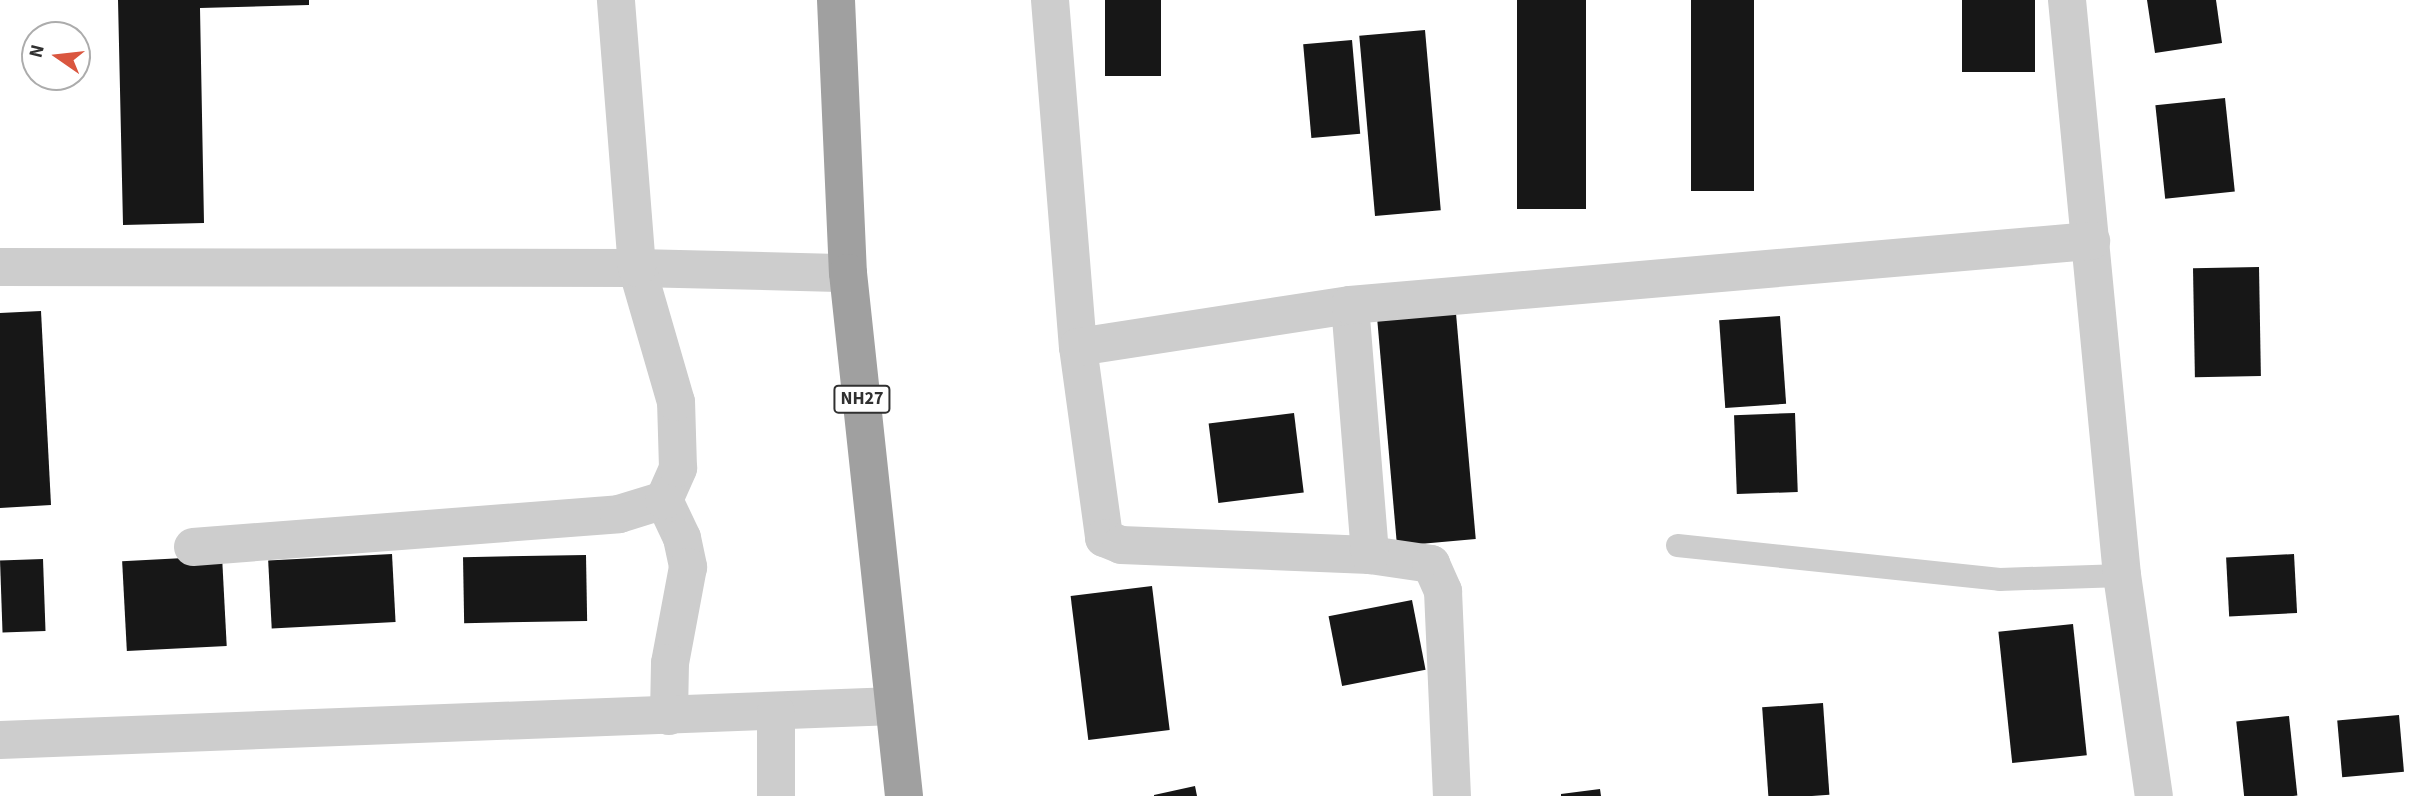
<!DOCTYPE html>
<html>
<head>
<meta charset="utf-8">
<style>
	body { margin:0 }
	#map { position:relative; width:2413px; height:796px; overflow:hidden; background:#fff; font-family:"Source Sans 3",sans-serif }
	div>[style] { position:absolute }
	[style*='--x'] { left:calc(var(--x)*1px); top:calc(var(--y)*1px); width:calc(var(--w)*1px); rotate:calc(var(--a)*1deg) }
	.building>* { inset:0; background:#171717; transform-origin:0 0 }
	.service>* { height:23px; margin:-11.5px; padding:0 11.5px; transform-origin:11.5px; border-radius:11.5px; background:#cdcdcd }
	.minor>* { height:38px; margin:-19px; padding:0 19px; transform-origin:19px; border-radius:19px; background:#cdcdcd }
	.trunk>* { height:38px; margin:-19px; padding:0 19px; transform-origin:19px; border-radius:19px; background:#a0a0a0 }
	span { translate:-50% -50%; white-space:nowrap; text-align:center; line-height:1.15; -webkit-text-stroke:7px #fff; paint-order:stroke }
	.shield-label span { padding:2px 5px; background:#fff; border:2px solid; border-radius:5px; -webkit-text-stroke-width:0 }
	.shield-label { font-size:18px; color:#303030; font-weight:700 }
	.north { position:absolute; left:21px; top:21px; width:70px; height:70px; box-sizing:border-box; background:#fff; border:2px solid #acacac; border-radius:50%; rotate:284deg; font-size:19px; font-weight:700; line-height:28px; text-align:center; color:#303030 }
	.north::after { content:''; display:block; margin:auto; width:24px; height:32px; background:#da563f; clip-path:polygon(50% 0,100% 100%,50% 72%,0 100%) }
</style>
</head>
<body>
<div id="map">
	<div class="building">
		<div style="clip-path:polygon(118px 0,309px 0,309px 5px,200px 8px,204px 223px,123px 225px)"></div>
		<div style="left:1105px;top:0;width:56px;height:76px"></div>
		<div style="left:1517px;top:0;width:69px;height:209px"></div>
		<div style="left:1691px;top:0;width:63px;height:191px"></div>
		<div style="left:1962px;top:0;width:73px;height:72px"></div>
		<div style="clip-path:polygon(2147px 0,2216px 0,2222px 43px,2155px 53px)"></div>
		<div style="left:1425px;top:30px;width:181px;height:66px;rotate:85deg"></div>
		<div style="left:1352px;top:40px;width:94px;height:49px;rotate:85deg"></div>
		<div style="left:2225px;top:98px;width:94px;height:70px;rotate:84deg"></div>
		<div style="left:2259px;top:267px;width:109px;height:66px;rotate:89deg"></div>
		<div style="left:1455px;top:302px;width:238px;height:79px;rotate:85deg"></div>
		<div style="clip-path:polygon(41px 311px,51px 505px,0 508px,0 313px)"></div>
		<div style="left:1780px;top:316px;width:88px;height:61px;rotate:86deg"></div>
		<div style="left:1294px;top:413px;width:80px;height:86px;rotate:83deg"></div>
		<div style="left:1795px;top:413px;width:79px;height:61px;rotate:88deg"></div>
		<div style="left:392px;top:554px;width:68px;height:124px;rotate:87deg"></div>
		<div style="left:2294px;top:554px;width:59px;height:68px;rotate:87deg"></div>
		<div style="left:586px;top:555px;width:66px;height:123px;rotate:89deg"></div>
		<div style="left:222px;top:556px;width:90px;height:100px;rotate:87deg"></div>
		<div style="left:43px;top:559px;width:72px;height:43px;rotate:88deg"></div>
		<div style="left:1152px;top:586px;width:145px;height:82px;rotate:83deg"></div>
		<div style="left:1412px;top:600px;width:71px;height:85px;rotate:79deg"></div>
		<div style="left:2073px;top:624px;width:132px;height:75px;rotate:84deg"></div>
		<div style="left:1823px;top:703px;width:92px;height:61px;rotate:86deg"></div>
		<div style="left:2399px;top:715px;width:57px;height:62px;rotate:85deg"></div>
		<div style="left:2289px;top:716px;width:80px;height:53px;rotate:84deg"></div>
		<div style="clip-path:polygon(1195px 786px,1197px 796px,1154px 796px,1154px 795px)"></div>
		<div style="clip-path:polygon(1600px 789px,1601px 796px,1561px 796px,1561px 794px)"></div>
	</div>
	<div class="service">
		<div style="--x:1677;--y:545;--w:324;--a:6"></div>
		<div style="--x:1999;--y:579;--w:123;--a:-1.9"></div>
	</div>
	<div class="minor">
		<div style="--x:1050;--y:0;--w:348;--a:85.4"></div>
		<div style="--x:1078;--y:347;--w:193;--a:82.2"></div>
		<div style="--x:1104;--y:538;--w:18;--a:22"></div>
		<div style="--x:1121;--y:545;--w:249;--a:2.3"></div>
		<div style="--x:1370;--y:555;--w:62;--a:8.4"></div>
		<div style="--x:1431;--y:564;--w:30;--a:66"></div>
		<div style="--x:1443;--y:591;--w:205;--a:87.5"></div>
		<div style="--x:2067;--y:0;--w:578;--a:84.54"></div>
		<div style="--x:2122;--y:575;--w:223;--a:81.8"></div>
		<div style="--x:0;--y:267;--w:637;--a:0.09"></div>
		<div style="--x:637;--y:268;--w:211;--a:1.4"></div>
		<div style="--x:1350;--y:305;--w:251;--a:85.4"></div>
		<div style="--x:1078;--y:347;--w:275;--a:-8.8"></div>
		<div style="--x:1350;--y:305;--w:744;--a:-4.94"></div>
		<div style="--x:664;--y:500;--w:42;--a:64.7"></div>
		<div style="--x:682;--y:538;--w:30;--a:78"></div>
		<div style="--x:688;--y:567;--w:98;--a:100.6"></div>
		<div style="--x:670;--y:663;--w:53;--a:91.1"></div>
		<div style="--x:193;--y:547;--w:427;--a:-4.4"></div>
		<div style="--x:619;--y:514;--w:47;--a:-17.3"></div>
		<div style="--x:664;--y:500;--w:35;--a:-66"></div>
		<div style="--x:678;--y:468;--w:66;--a:-91.7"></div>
		<div style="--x:676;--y:402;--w:140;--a:-106.2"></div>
		<div style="--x:637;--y:268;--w:269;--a:-94.5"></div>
		<div style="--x:0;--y:740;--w:895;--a:-2.18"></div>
		<div style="--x:776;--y:796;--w:84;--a:-90"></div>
	</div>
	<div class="trunk">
		<div style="--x:836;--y:0;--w:273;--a:87.5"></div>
		<div style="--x:848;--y:273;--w:526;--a:83.89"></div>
	</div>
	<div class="shield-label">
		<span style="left:862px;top:399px">NH27</span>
	</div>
	<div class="north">N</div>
</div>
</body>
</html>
